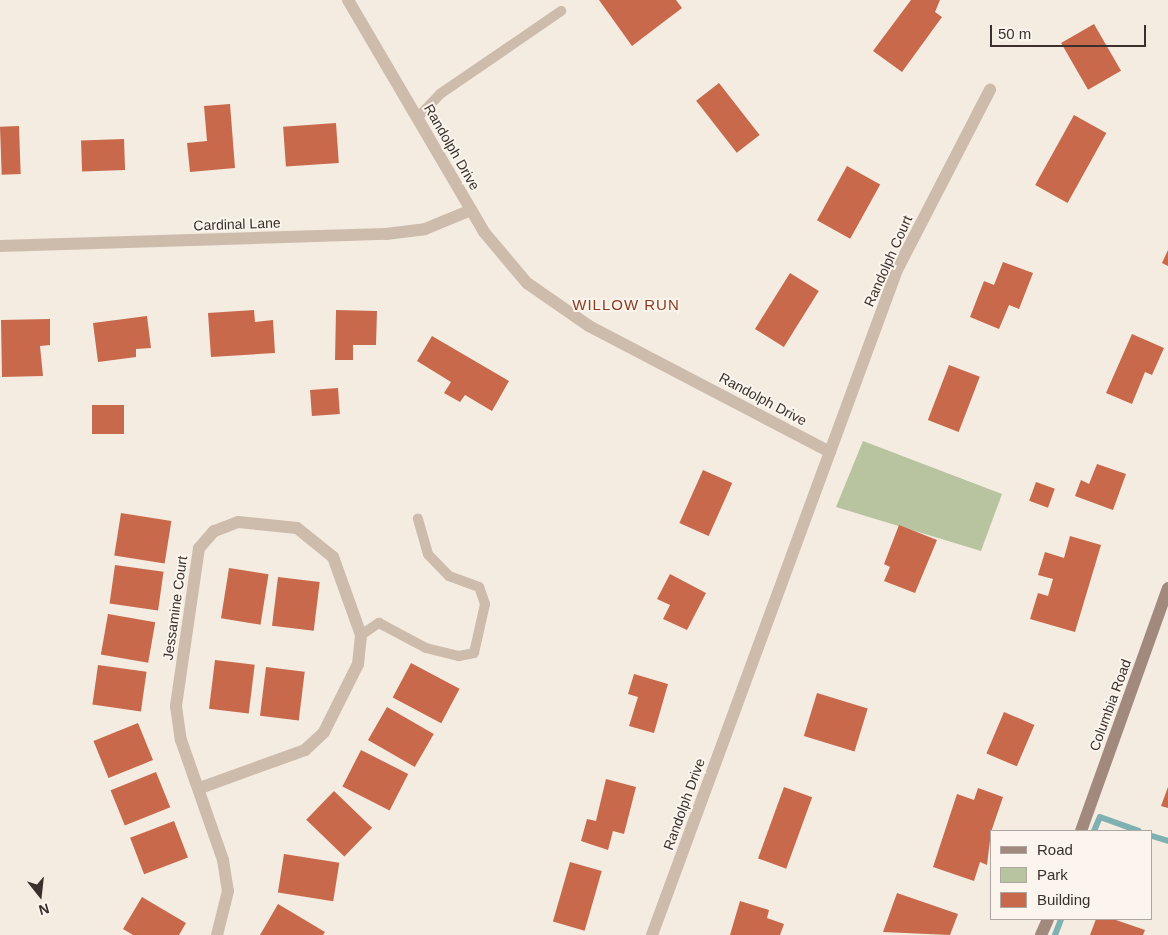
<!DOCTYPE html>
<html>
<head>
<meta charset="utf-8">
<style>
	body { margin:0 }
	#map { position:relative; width:1168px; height:935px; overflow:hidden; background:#f4ebe1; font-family:Arial,sans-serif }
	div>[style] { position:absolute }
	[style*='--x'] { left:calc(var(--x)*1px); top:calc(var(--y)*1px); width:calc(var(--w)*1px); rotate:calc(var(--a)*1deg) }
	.green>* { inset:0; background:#b8c4a0 }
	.stream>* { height:6px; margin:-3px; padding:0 3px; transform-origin:3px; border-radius:3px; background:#7fb0b2 }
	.building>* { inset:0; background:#c8694b; transform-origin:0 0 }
	.lane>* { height:10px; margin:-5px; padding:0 5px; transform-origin:5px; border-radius:5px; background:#cdbbac }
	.street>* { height:12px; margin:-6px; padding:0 6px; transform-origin:6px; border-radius:6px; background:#cdbbac }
	.secondary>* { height:12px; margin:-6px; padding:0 6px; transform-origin:6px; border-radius:6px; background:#a18a7d }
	span { translate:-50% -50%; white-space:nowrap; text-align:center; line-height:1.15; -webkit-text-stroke:4px #fbf5ee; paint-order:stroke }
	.street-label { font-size:14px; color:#3b302b }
	.neighbourhood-label { font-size:15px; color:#8c3b22; letter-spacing:1px }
	.legend { position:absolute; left:990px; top:830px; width:162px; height:90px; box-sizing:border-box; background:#fbf5ee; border:1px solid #aea6a0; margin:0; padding:6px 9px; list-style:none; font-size:15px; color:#3b302b }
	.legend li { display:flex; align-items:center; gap:10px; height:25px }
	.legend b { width:25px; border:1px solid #aea6a0 }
	.north { position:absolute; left:15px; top:870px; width:50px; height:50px; -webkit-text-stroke:4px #fbf5ee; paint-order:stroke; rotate:164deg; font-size:14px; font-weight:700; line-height:20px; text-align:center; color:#3b302b }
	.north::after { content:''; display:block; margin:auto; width:18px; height:22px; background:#3b302b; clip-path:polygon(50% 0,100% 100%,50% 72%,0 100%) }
	.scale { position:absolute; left:990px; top:25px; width:156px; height:22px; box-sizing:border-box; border:2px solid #3b302b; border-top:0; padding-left:6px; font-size:15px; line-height:18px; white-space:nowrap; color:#3b302b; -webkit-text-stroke:4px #fbf5ee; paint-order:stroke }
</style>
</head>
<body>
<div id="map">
	<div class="green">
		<div style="clip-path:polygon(863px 441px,1002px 494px,981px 551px,836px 507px)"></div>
	</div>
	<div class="stream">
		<div style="--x:1094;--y:831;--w:15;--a:-67"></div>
		<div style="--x:1100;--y:817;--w:41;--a:19.7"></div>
		<div style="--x:1152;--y:836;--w:17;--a:17"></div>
		<div style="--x:1055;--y:935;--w:17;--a:-69"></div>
	</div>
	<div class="building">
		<div style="clip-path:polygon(599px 0,676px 0,682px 8px,632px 46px)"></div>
		<div style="clip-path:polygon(911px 0,940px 0,935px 12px,942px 17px,902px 72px,873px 51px)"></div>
		<div style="left:1094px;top:24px;width:54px;height:38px;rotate:60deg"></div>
		<div style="left:719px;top:83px;width:66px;height:29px;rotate:52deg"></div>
		<div style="clip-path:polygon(230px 104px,235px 168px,190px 172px,187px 143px,207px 141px,204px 106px)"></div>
		<div style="left:1074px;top:115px;width:37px;height:80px;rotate:29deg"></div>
		<div style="left:336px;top:123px;width:40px;height:53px;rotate:86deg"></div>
		<div style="left:19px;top:126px;width:48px;height:19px;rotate:88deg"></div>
		<div style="left:124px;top:139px;width:31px;height:43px;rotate:88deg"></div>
		<div style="left:847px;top:166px;width:38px;height:62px;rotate:29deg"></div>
		<div style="clip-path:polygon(1168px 250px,1168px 266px,1162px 263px)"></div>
		<div style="clip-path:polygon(1003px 262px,1033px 273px,1019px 309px,1009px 305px,999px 329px,970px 317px,984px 281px,994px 285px)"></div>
		<div style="left:790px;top:273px;width:34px;height:66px;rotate:32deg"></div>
		<div style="clip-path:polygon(254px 310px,255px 322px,273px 320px,275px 353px,211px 357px,208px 313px)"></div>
		<div style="clip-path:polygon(336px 310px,377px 311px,376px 345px,353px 345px,353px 360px,335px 360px)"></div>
		<div style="clip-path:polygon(147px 316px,151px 348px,136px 349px,136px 357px,98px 362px,93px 323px)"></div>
		<div style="clip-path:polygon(50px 319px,50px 345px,40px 346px,43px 376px,2px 377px,1px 320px)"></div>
		<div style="clip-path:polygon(1132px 334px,1164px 348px,1152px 375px,1145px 372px,1132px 404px,1106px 393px)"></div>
		<div style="clip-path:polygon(432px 336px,509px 381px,492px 411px,465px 395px,460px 402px,444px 393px,451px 382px,417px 361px)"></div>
		<div style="left:949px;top:365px;width:33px;height:59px;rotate:21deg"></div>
		<div style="left:338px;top:388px;width:26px;height:28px;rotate:86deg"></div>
		<div style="left:92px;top:405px;width:32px;height:29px"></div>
		<div style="clip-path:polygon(1097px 464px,1126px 474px,1113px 510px,1075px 496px,1081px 480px,1089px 484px)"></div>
		<div style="left:703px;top:470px;width:32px;height:58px;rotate:24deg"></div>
		<div style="left:1036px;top:482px;width:20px;height:20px;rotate:20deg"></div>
		<div style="left:121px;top:513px;width:51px;height:43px;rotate:9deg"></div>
		<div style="clip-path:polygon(899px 525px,937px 540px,915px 593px,884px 581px,890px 567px,884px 564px)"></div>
		<div style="clip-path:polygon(1070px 536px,1101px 545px,1075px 632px,1030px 619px,1038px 593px,1048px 596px,1053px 579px,1038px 575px,1045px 552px,1064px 558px)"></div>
		<div style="left:115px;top:565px;width:49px;height:39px;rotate:8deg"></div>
		<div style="left:229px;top:568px;width:40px;height:51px;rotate:9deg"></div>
		<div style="clip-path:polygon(670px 574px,706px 593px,687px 630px,663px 619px,670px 605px,657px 599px)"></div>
		<div style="left:278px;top:577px;width:42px;height:49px;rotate:7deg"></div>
		<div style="left:108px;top:614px;width:48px;height:41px;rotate:10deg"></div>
		<div style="left:215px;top:660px;width:40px;height:49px;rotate:7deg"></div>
		<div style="left:411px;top:663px;width:55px;height:39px;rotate:28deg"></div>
		<div style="left:98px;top:665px;width:49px;height:40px;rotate:8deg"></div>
		<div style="left:266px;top:667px;width:39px;height:49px;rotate:7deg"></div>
		<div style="clip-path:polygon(634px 674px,668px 684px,654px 733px,629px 726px,638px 697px,628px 694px)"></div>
		<div style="left:817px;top:693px;width:53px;height:45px;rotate:17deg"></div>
		<div style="left:387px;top:707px;width:54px;height:38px;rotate:30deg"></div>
		<div style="left:1004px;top:712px;width:33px;height:45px;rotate:23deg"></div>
		<div style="left:138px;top:723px;width:40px;height:48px;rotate:68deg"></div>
		<div style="left:361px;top:750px;width:53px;height:41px;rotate:27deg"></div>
		<div style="left:156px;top:772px;width:38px;height:49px;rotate:68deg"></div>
		<div style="clip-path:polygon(606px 779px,636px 787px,624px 834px,613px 831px,608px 850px,581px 841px,587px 819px,596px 821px)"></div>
		<div style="left:784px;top:787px;width:30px;height:76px;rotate:20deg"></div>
		<div style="clip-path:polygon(1168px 787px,1168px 808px,1161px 806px)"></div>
		<div style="clip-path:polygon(978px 788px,1003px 797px,991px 832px,987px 865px,980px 862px,974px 881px,933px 867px,957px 794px,974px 800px)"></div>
		<div style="left:334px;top:791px;width:53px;height:40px;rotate:44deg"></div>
		<div style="left:174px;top:821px;width:39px;height:47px;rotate:69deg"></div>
		<div style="left:284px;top:854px;width:56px;height:39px;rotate:9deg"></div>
		<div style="left:570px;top:862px;width:33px;height:62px;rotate:16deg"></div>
		<div style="clip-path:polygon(897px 893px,958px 914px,950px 935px,883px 932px)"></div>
		<div style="clip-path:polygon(142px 897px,186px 923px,179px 935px,133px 935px,123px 929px)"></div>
		<div style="clip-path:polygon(740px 901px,769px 910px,767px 918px,784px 924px,780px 935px,730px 935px)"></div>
		<div style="clip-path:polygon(278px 904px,325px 932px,323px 935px,260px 935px)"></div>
		<div style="clip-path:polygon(1096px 919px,1113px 919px,1145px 930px,1143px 935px,1090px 935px)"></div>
	</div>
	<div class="lane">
		<div style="--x:418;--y:117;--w:32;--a:-46"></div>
		<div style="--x:440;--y:94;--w:147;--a:-34.4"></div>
		<div style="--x:361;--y:635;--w:22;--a:-34"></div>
		<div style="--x:379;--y:623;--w:53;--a:28"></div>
		<div style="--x:426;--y:648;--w:34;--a:14"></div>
		<div style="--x:459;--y:656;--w:15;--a:-11"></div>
		<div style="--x:474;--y:653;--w:50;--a:-77.3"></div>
		<div style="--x:485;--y:604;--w:18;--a:-109"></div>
		<div style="--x:479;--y:587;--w:32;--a:-160"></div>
		<div style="--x:449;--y:576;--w:30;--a:-134"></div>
		<div style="--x:428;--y:554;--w:37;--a:-106"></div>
	</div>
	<div class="street">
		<div style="--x:348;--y:0;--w:269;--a:59.6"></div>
		<div style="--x:484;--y:232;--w:67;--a:49.9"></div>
		<div style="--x:527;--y:283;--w:75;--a:34.7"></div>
		<div style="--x:589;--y:326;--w:272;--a:27.6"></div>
		<div style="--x:0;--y:246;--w:386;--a:-1.8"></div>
		<div style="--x:386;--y:234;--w:39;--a:-7"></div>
		<div style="--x:425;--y:229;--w:50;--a:-22.4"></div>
		<div style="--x:200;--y:788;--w:112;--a:-19.9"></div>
		<div style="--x:305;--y:750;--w:26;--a:-43"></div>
		<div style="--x:324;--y:732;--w:76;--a:-63.4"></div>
		<div style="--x:358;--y:664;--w:29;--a:-84"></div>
		<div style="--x:361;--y:635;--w:83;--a:-109.7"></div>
		<div style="--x:333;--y:557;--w:46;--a:-141.1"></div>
		<div style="--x:297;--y:528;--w:59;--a:-174.2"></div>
		<div style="--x:238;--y:522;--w:26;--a:159"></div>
		<div style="--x:214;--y:531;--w:23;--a:131"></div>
		<div style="--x:199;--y:548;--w:160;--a:98.3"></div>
		<div style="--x:176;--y:706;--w:34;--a:82"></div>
		<div style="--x:181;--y:740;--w:127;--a:70.7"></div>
		<div style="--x:223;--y:860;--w:31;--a:81"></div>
		<div style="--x:228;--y:891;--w:45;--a:104"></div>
		<div style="--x:652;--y:935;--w:709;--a:-69.78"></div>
		<div style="--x:897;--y:270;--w:203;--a:-62.7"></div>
	</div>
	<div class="secondary">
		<div style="--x:1081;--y:831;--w:258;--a:-70.3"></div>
		<div style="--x:1041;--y:935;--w:17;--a:-66"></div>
	</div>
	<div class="street-label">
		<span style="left:452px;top:147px;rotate:60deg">Randolph Drive</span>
		<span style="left:237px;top:224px;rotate:-2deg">Cardinal Lane</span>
		<span style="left:888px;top:261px;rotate:-66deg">Randolph Court</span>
		<span style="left:763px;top:399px;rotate:28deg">Randolph Drive</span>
		<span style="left:175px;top:608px;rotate:-82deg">Jessamine Court</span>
		<span style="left:1110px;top:705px;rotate:-70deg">Columbia Road</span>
		<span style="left:684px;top:804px;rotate:-70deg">Randolph Drive</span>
	</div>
	<div class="neighbourhood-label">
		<span style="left:626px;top:305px">WILLOW RUN</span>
	</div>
	<ul class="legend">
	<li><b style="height:6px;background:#a18a7d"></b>Road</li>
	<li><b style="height:14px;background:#b8c4a0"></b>Park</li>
	<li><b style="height:14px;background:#c8694b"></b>Building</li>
	</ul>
	<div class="north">N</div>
	<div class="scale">50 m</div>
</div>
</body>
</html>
